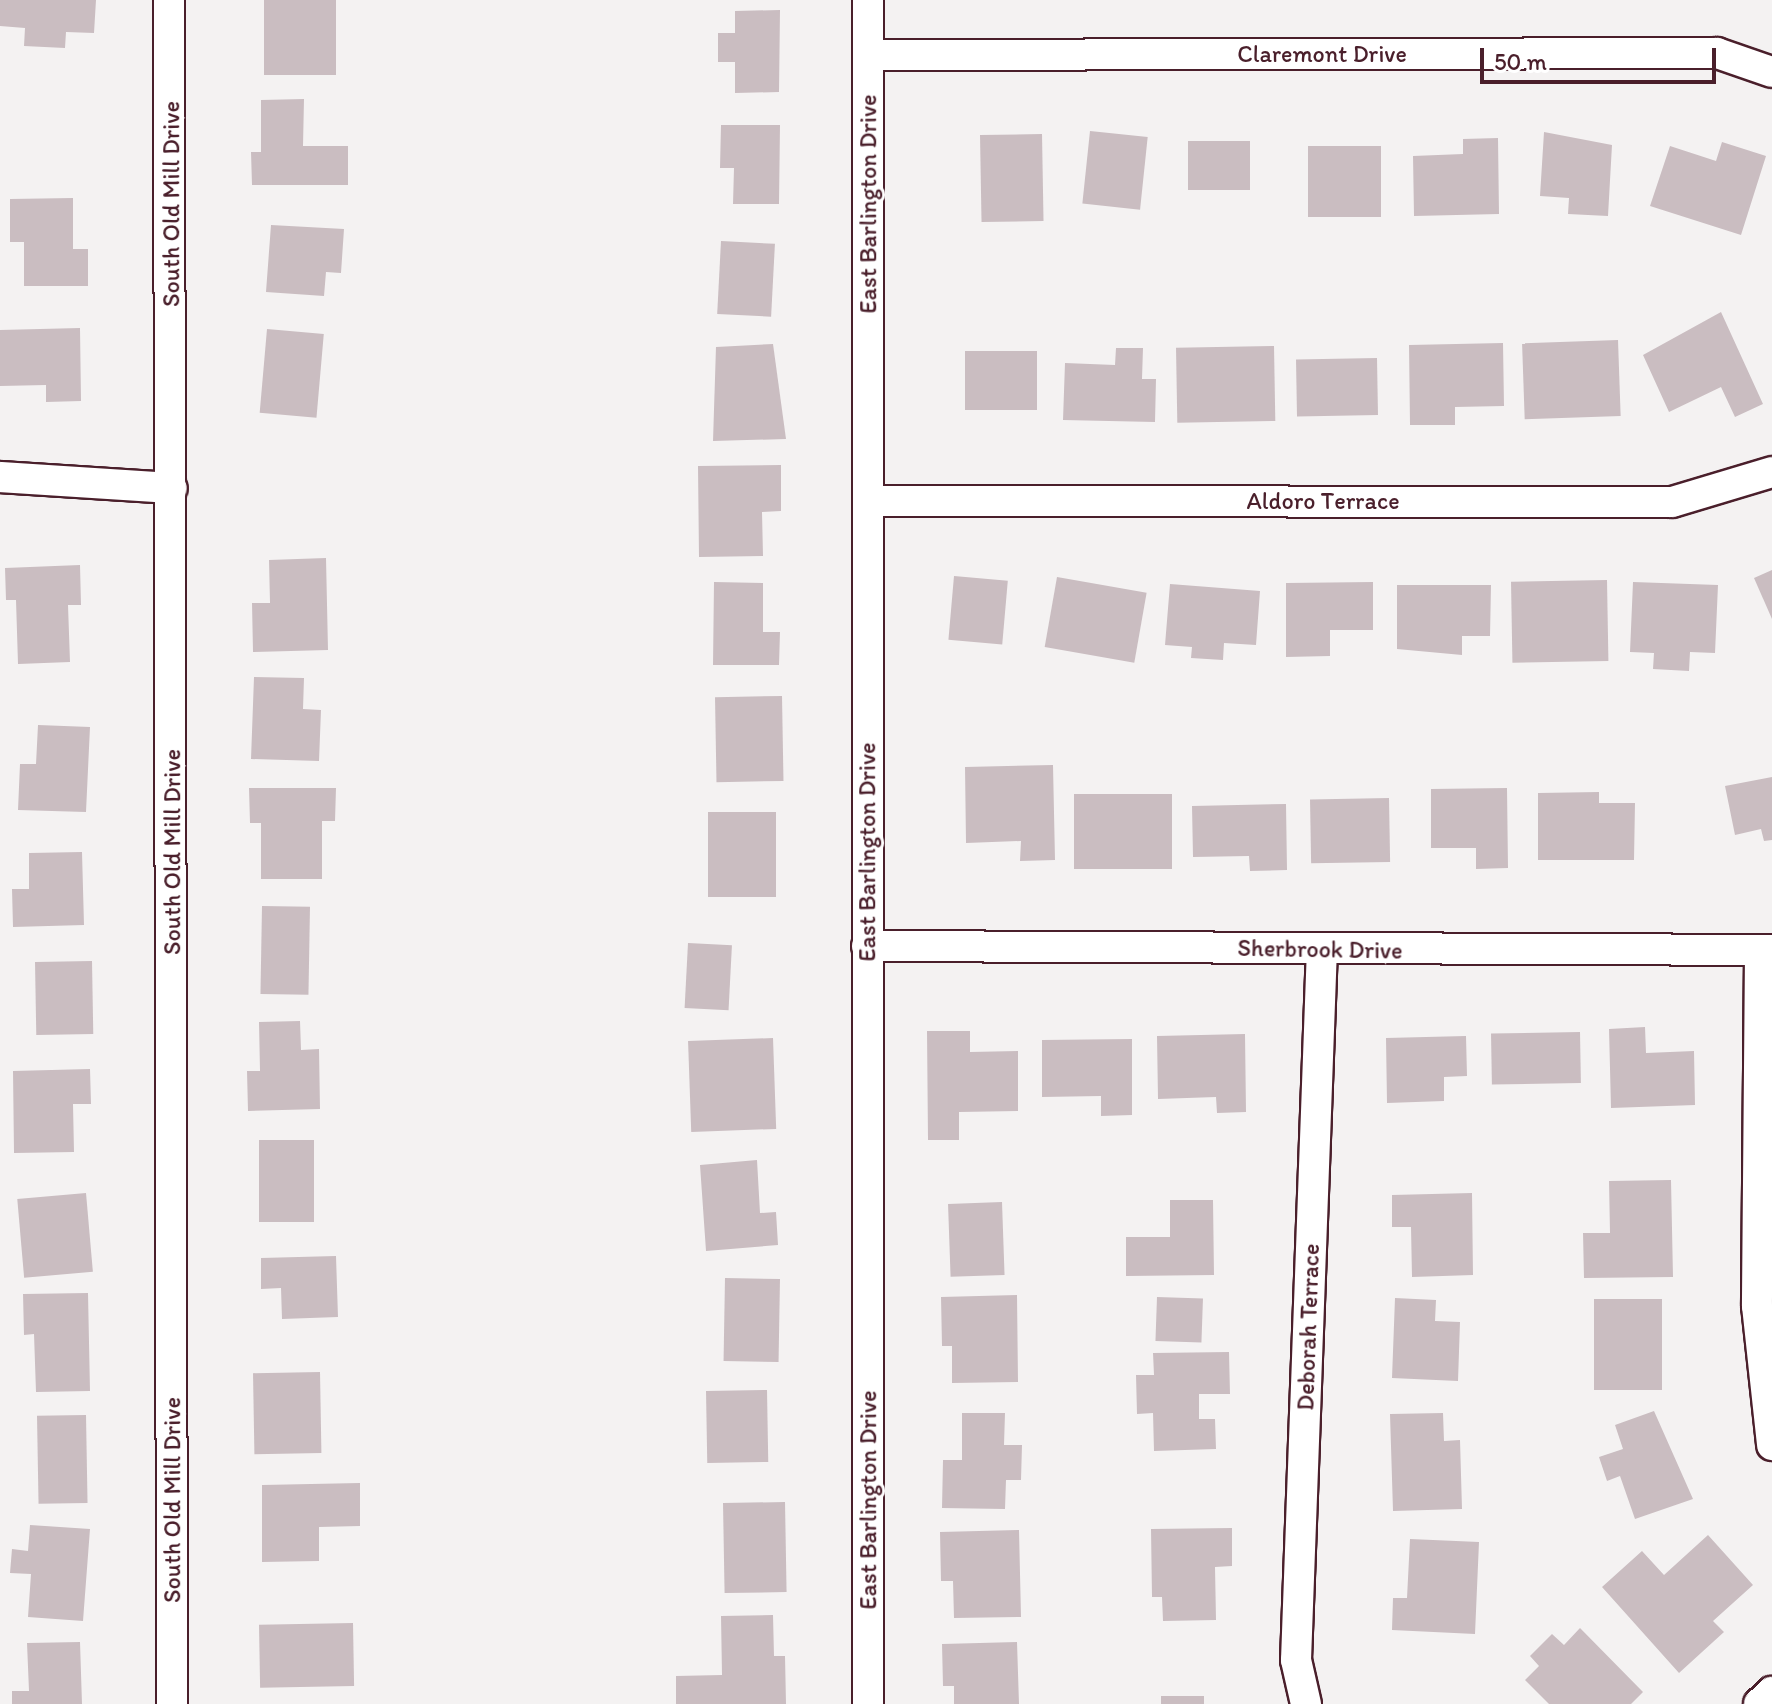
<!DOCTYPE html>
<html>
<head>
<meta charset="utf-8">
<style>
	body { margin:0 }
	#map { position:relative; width:1772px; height:1704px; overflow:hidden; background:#f4f2f2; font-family:Itim,sans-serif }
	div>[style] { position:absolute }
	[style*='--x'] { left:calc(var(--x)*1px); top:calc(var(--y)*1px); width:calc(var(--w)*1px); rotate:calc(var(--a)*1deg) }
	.building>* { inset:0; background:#cabdc1; transform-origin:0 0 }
	.roads { filter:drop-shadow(2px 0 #4a1f2b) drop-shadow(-2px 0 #4a1f2b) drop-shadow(0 2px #4a1f2b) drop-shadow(0 -2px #4a1f2b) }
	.minor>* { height:30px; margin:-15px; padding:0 15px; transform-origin:15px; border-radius:15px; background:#fff }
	span { translate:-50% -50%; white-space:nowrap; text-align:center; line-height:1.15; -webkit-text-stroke:6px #fff; paint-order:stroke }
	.street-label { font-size:24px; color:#4a1f2b }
	.scale { position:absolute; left:1480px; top:48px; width:236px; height:36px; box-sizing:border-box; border:4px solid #4a1f2b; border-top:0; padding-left:10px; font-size:24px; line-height:28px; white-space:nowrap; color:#4a1f2b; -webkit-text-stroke:6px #fff; paint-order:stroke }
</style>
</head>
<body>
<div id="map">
	<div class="building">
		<div style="clip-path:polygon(0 0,96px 0,94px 33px,66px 32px,65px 48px,24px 46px,25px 28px,0 26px)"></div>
		<div style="left:264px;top:0;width:72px;height:75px"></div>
		<div style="clip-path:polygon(780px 10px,779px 92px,735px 93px,735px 62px,718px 62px,718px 33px,735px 33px,735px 11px)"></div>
		<div style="clip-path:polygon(304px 99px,303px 146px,348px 146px,348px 185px,252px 185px,251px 152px,261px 152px,261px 100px)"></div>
		<div style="clip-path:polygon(721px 125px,780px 125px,779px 204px,733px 204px,734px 168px,720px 168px)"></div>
		<div style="left:1090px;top:131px;width:58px;height:73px;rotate:6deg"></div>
		<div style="clip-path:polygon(1544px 132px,1612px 145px,1608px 216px,1568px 214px,1569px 198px,1540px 196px)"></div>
		<div style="left:1042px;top:134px;width:87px;height:62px;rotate:89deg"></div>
		<div style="clip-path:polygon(1498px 138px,1499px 214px,1414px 216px,1413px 156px,1463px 154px,1463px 139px)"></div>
		<div style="left:1188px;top:141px;width:62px;height:49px"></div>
		<div style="clip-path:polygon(1722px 142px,1766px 156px,1741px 235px,1650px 206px,1670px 146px,1716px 161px)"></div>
		<div style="left:1381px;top:146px;width:71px;height:73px;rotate:90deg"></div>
		<div style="clip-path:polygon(73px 198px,73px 249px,88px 249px,88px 286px,24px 286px,24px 242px,10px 242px,10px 199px)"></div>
		<div style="clip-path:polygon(271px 225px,344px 229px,341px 273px,326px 272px,324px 296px,266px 292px)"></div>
		<div style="left:721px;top:241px;width:54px;height:73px;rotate:3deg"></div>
		<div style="clip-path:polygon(1721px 312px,1763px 404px,1735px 417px,1721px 387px,1669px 412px,1643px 355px)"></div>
		<div style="clip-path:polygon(80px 328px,81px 401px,46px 402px,46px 385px,0 386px,0 330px)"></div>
		<div style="left:267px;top:329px;width:57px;height:84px;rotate:5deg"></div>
		<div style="left:1618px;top:340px;width:76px;height:96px;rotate:88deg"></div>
		<div style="clip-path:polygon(1503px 343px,1504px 406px,1455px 407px,1455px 425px,1410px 425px,1409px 345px)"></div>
		<div style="clip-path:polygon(773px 344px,786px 439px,713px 441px,716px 347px)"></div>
		<div style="left:1274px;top:346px;width:75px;height:98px;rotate:89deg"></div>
		<div style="clip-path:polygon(1116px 348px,1143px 348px,1142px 379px,1156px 379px,1155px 422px,1063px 420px,1065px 363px,1115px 365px)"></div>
		<div style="left:965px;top:351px;width:72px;height:59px"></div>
		<div style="left:1377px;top:358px;width:57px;height:81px;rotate:89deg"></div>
		<div style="clip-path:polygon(781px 465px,781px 511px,762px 512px,763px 556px,699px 557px,698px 466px)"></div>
		<div style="clip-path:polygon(326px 558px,328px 650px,253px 652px,252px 603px,270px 603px,269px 560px)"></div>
		<div style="clip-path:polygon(80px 565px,81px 605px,68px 605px,70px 662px,18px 664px,16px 600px,6px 600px,5px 568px)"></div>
		<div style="clip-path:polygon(1772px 570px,1772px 619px,1754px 578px)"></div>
		<div style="left:954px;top:576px;width:54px;height:64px;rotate:5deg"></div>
		<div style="left:1057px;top:577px;width:91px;height:71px;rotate:10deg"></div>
		<div style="left:1607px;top:580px;width:81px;height:96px;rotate:89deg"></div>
		<div style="clip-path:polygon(714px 582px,763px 583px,763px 632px,780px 632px,779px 665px,713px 665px)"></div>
		<div style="clip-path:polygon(1373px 582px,1373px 630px,1330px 630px,1330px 656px,1286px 657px,1286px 583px)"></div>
		<div style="clip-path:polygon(1633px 582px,1718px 585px,1715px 653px,1690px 652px,1689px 671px,1653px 669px,1654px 653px,1630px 652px)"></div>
		<div style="clip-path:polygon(1170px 584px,1260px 591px,1256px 645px,1224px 643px,1223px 660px,1191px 658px,1192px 647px,1165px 645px)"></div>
		<div style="clip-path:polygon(1397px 585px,1491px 585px,1490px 636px,1462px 636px,1462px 655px,1397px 649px)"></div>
		<div style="clip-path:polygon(254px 677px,304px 678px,303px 709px,321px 710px,319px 761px,251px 759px)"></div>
		<div style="left:782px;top:696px;width:85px;height:67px;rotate:89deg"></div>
		<div style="clip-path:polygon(38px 725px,90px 727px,86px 812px,18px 810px,20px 764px,36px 764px)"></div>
		<div style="clip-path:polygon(1053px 765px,1055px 860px,1020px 861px,1021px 841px,966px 843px,965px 767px)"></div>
		<div style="clip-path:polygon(1772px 777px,1772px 840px,1764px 841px,1761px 829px,1735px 835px,1725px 786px)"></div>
		<div style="clip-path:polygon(249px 788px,336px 788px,335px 821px,322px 821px,322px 879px,261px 879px,261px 823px,250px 823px)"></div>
		<div style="clip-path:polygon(1507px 788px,1508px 868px,1476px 869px,1476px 848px,1431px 848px,1431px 789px)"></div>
		<div style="clip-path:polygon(1599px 792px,1599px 803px,1635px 803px,1634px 860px,1538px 860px,1538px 793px)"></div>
		<div style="left:1172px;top:794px;width:75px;height:98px;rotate:90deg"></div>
		<div style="left:1389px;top:798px;width:64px;height:79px;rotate:89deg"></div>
		<div style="clip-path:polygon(1286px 804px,1287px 870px,1250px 871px,1249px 856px,1193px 857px,1192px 806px)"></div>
		<div style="left:708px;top:812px;width:68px;height:85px"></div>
		<div style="clip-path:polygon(82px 852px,84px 925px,13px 927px,12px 889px,29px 889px,29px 853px)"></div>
		<div style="left:262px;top:906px;width:48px;height:88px;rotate:1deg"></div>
		<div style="left:688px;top:943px;width:44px;height:65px;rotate:3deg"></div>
		<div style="left:92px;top:961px;width:73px;height:57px;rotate:89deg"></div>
		<div style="clip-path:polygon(300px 1021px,301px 1050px,319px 1049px,320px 1109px,248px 1111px,247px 1071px,260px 1071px,259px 1022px)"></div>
		<div style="clip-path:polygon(1645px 1027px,1646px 1053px,1694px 1051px,1695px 1105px,1611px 1108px,1609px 1029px)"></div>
		<div style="clip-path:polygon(927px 1031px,970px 1031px,970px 1052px,1018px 1051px,1018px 1111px,959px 1112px,959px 1140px,928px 1140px)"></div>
		<div style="left:1580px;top:1032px;width:51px;height:89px;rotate:89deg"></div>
		<div style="clip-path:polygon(1245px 1034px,1246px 1112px,1217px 1113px,1216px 1097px,1158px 1099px,1157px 1036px)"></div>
		<div style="clip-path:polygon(1466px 1036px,1467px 1076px,1444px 1077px,1444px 1101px,1387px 1103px,1386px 1038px)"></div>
		<div style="left:773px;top:1038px;width:91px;height:85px;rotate:88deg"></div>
		<div style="clip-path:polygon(1132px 1039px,1132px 1115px,1101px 1116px,1101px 1096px,1042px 1097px,1042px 1040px)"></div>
		<div style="clip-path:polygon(90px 1069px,91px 1104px,73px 1104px,74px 1152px,14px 1153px,13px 1071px)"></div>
		<div style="left:259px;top:1140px;width:55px;height:82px"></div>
		<div style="clip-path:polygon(757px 1160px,760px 1213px,776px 1212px,778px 1245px,706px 1251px,700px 1165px)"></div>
		<div style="clip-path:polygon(1671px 1180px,1673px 1277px,1584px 1278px,1583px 1233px,1610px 1233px,1609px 1181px)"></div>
		<div style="left:86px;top:1193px;width:79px;height:69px;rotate:85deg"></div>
		<div style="clip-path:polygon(1472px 1193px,1473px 1275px,1412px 1277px,1411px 1227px,1392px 1227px,1392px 1195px)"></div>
		<div style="clip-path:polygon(1170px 1200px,1213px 1200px,1214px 1275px,1126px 1276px,1126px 1237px,1170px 1237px)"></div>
		<div style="left:1002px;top:1202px;width:73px;height:54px;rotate:88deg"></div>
		<div style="clip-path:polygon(336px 1256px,338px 1317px,282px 1319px,281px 1288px,261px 1289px,261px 1258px)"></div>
		<div style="left:725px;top:1278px;width:55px;height:83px;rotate:1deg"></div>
		<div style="clip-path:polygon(88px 1293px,90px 1391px,36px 1392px,34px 1334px,24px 1335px,23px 1294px)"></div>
		<div style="clip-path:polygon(1017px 1295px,1018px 1382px,952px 1383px,952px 1346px,942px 1346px,941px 1297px)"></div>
		<div style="left:1157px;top:1297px;width:46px;height:44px;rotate:2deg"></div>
		<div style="clip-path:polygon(1395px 1298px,1436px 1300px,1435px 1321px,1460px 1322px,1458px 1381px,1392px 1378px)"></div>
		<div style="left:1594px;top:1299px;width:68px;height:91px"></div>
		<div style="clip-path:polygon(1229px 1352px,1230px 1394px,1199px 1394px,1199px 1419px,1215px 1419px,1216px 1449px,1154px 1451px,1153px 1413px,1137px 1414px,1136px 1375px,1154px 1375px,1153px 1353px)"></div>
		<div style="left:320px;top:1372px;width:81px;height:67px;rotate:89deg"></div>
		<div style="left:767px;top:1390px;width:72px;height:61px;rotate:89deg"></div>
		<div style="clip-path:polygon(1654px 1411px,1693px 1499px,1635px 1519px,1620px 1476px,1607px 1481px,1599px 1457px,1623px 1449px,1615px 1425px)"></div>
		<div style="clip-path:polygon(962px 1413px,1005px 1413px,1004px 1445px,1022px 1445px,1021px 1480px,1006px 1480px,1005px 1509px,942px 1508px,943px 1460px,962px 1460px)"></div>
		<div style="clip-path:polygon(1443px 1413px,1444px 1441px,1460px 1440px,1462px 1509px,1393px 1511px,1390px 1414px)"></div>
		<div style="left:86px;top:1415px;width:88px;height:49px;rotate:89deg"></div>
		<div style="clip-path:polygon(360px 1483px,360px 1526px,319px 1527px,319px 1561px,262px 1562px,262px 1485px)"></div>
		<div style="left:785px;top:1502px;width:90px;height:62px;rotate:89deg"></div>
		<div style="clip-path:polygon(30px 1525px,90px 1529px,83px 1621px,28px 1617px,31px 1574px,10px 1573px,12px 1549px,28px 1551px)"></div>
		<div style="clip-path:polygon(1232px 1528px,1232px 1566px,1215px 1567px,1216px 1620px,1163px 1621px,1162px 1597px,1152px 1597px,1151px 1529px)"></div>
		<div style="clip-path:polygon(1019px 1530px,1021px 1617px,954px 1618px,953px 1581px,941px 1581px,940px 1532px)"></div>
		<div style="clip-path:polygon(1708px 1535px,1753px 1585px,1713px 1621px,1724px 1632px,1679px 1673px,1602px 1587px,1642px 1551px,1664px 1575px)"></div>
		<div style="clip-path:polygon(1410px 1539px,1479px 1542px,1475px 1634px,1392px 1630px,1393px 1598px,1407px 1598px)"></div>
		<div style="clip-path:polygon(773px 1615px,774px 1656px,785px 1656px,786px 1704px,676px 1704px,676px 1676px,722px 1675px,721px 1616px)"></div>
		<div style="left:353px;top:1623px;width:63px;height:94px;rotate:89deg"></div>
		<div style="clip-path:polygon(1580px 1628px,1643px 1692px,1631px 1704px,1549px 1704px,1525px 1680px,1539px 1666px,1530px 1656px,1552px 1634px,1564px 1645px)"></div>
		<div style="clip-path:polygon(80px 1642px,82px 1704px,12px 1704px,12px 1691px,29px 1691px,27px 1643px)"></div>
		<div style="clip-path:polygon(1017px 1642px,1019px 1704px,954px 1704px,954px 1686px,943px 1686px,942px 1644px)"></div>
		<div style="left:1161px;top:1696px;width:43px;height:8px"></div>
	</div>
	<div class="roads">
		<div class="minor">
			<div style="--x:169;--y:0;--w:1704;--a:89.9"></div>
			<div style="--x:868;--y:0;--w:1704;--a:90"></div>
			<div style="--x:868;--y:55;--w:849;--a:-0.13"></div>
			<div style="--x:1717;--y:53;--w:58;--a:19.1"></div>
			<div style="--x:0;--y:477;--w:172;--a:3.7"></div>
			<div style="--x:869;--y:501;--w:803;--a:0.07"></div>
			<div style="--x:1672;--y:502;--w:104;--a:-16.7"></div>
			<div style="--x:867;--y:946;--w:905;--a:0.25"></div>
			<div style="--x:1760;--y:954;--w:352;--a:90.5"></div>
			<div style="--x:1757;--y:1306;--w:140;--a:83.8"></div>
			<div style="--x:1306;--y:1704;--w:45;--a:-102.8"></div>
			<div style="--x:1296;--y:1660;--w:712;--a:-87.91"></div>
			<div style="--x:1759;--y:1704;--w:18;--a:-43"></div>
		</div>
	</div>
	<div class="street-label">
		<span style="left:1322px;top:54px">Claremont Drive</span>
		<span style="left:171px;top:204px;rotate:-90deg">South Old Mill Drive</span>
		<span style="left:868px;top:204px;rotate:-90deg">East Barlington Drive</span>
		<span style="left:1323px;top:501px">Aldoro Terrace</span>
		<span style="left:172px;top:852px;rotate:-90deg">South Old Mill Drive</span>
		<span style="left:867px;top:852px;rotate:-90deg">East Barlington Drive</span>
		<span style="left:1320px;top:949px;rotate:1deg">Sherbrook Drive</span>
		<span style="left:1308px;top:1327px;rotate:-88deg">Deborah Terrace</span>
		<span style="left:172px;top:1500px;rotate:-90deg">South Old Mill Drive</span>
		<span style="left:868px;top:1500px;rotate:-90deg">East Barlington Drive</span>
	</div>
	<div class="scale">50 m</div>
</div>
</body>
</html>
